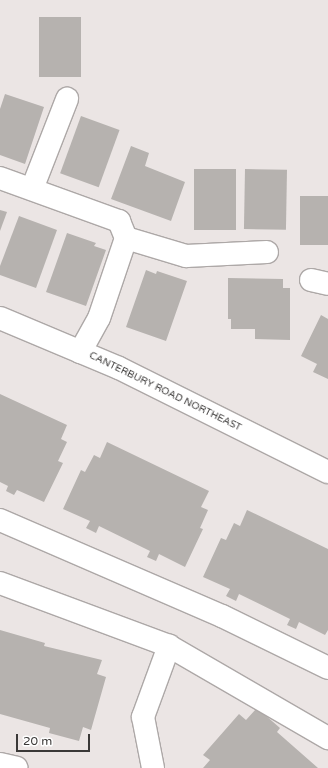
<!DOCTYPE html>
<style>
body{margin:0}
#map{position:relative;width:328px;height:768px;overflow:hidden;background:#ebe5e4;font-family:"Varela Round",sans-serif}
div>[style]{position:absolute}
[style*='--x']{left:calc(var(--x)*1px);top:calc(var(--y)*1px);width:calc(var(--w)*1px);rotate:calc(var(--a)*1deg)}
.building>*{inset:0;background:#b6b2af;transform-origin:0 0}
.roads{filter:drop-shadow(1px 0 #ada8a7) drop-shadow(-1px 0 #ada8a7) drop-shadow(0 1px #ada8a7) drop-shadow(0 -1px #ada8a7)}
.minor>*{height:22px;margin:-11px;padding:0 11px;transform-origin:11px;border-radius:11px;background:#fff}
span{translate:-50% -50%;white-space:nowrap;text-align:center;line-height:1.15;-webkit-text-stroke:3.5px #fff;paint-order:stroke}
.street-label{font-size:10px;color:#3a3837}
.scale{position:absolute;left:16px;top:734px;width:74px;height:18px;box-sizing:border-box;border:2px solid #3a3837;border-top:0;padding-left:5px;font-size:12px;line-height:14px;white-space:nowrap;color:#3a3837;-webkit-text-stroke:3px #fff;paint-order:stroke}
</style>
<div id="map">
<div class="building">
<i style="left:39px;top:17px;width:42px;height:60px"></i>
<i style="clip-path:polygon(5px 94px,44px 107px,25px 164px,0 155px,0 109px)"></i>
<i style="left:81px;top:116px;width:41px;height:61px;rotate:20deg"></i>
<i style="clip-path:polygon(131px 146px,149px 153px,145px 166px,185px 182px,171px 221px,111px 199px)"></i>
<i style="left:194px;top:169px;width:42px;height:61px"></i>
<i style="left:245px;top:169px;width:42px;height:60px;rotate:1deg"></i>
<i style="left:300px;top:196px;width:28px;height:49px"></i>
<i style="clip-path:polygon(0 210px,7px 212px,0 231px)"></i>
<i style="clip-path:polygon(19px 216px,57px 230px,36px 288px,0 275px,0 266px)"></i>
<i style="clip-path:polygon(67px 233px,96px 243px,94px 246px,106px 250px,86px 306px,46px 292px)"></i>
<i style="clip-path:polygon(146px 270px,156px 274px,157px 271px,187px 281px,166px 341px,126px 327px)"></i>
<i style="clip-path:polygon(228px 278px,283px 279px,283px 288px,290px 288px,290px 340px,255px 339px,255px 329px,231px 329px,231px 319px,228px 319px)"></i>
<i style="clip-path:polygon(321px 315px,328px 319px,328px 379px,313px 372px,317px 364px,301px 356px)"></i>
<i style="clip-path:polygon(0 394px,67px 425px,61px 439px,67px 442px,58px 461px,63px 463px,44px 502px,17px 490px,14px 495px,6px 491px,8px 486px,0 482px)"></i>
<i style="clip-path:polygon(107px 442px,209px 491px,201px 507px,208px 510px,200px 528px,203px 529px,185px 567px,159px 554px,156px 561px,147px 557px,150px 551px,99px 526px,96px 533px,86px 528px,90px 521px,63px 509px,81px 470px,85px 472px,94px 455px,100px 458px)"></i>
<i style="clip-path:polygon(247px 510px,328px 549px,328px 630px,325px 635px,299px 622px,296px 629px,287px 625px,290px 619px,239px 594px,236px 601px,226px 596px,230px 589px,203px 577px,221px 538px,226px 540px,234px 523px,240px 526px)"></i>
<i style="clip-path:polygon(0 630px,45px 643px,44px 646px,102px 660px,97px 674px,106px 677px,91px 730px,83px 727px,79px 741px,49px 733px,50px 728px,0 714px)"></i>
<i style="clip-path:polygon(257px 708px,280px 728px,277px 732px,318px 768px,203px 768px,210px 760px,203px 755px,239px 714px,246px 720px)"></i>
</div>
<div class="roads">
<div class="minor">
<i style="--x:0;--y:178;--w:127;--a:19.9"></i>
<i style="--x:119;--y:221;--w:18;--a:68"></i>
<i style="--x:126;--y:238;--w:84;--a:108.6"></i>
<i style="--x:99;--y:318;--w:39;--a:119"></i>
<i style="--x:32;--y:189;--w:97;--a:-68.7"></i>
<i style="--x:126;--y:238;--w:63;--a:16.7"></i>
<i style="--x:186;--y:256;--w:81;--a:-2.8"></i>
<i style="--x:311;--y:280;--w:17;--a:13"></i>
<i style="--x:0;--y:318;--w:129;--a:22.8"></i>
<i style="--x:119;--y:368;--w:233;--a:26.5"></i>
<i style="--x:0;--y:520;--w:242;--a:23.4"></i>
<i style="--x:222;--y:616;--w:118;--a:26.1"></i>
<i style="--x:0;--y:583;--w:180;--a:20.4"></i>
<i style="--x:169;--y:646;--w:184;--a:30.1"></i>
<i style="--x:0;--y:764;--w:17;--a:13"></i>
<i style="--x:153;--y:768;--w:52;--a:-101.1"></i>
<i style="--x:143;--y:717;--w:76;--a:-69.9"></i>
</div>
</div>
<div class="street-label">
<span style="left:165px;top:392px;rotate:26deg">CANTERBURY ROAD NORTHEAST</span>
</div>
<div class="scale">20 m</div>
</div>
